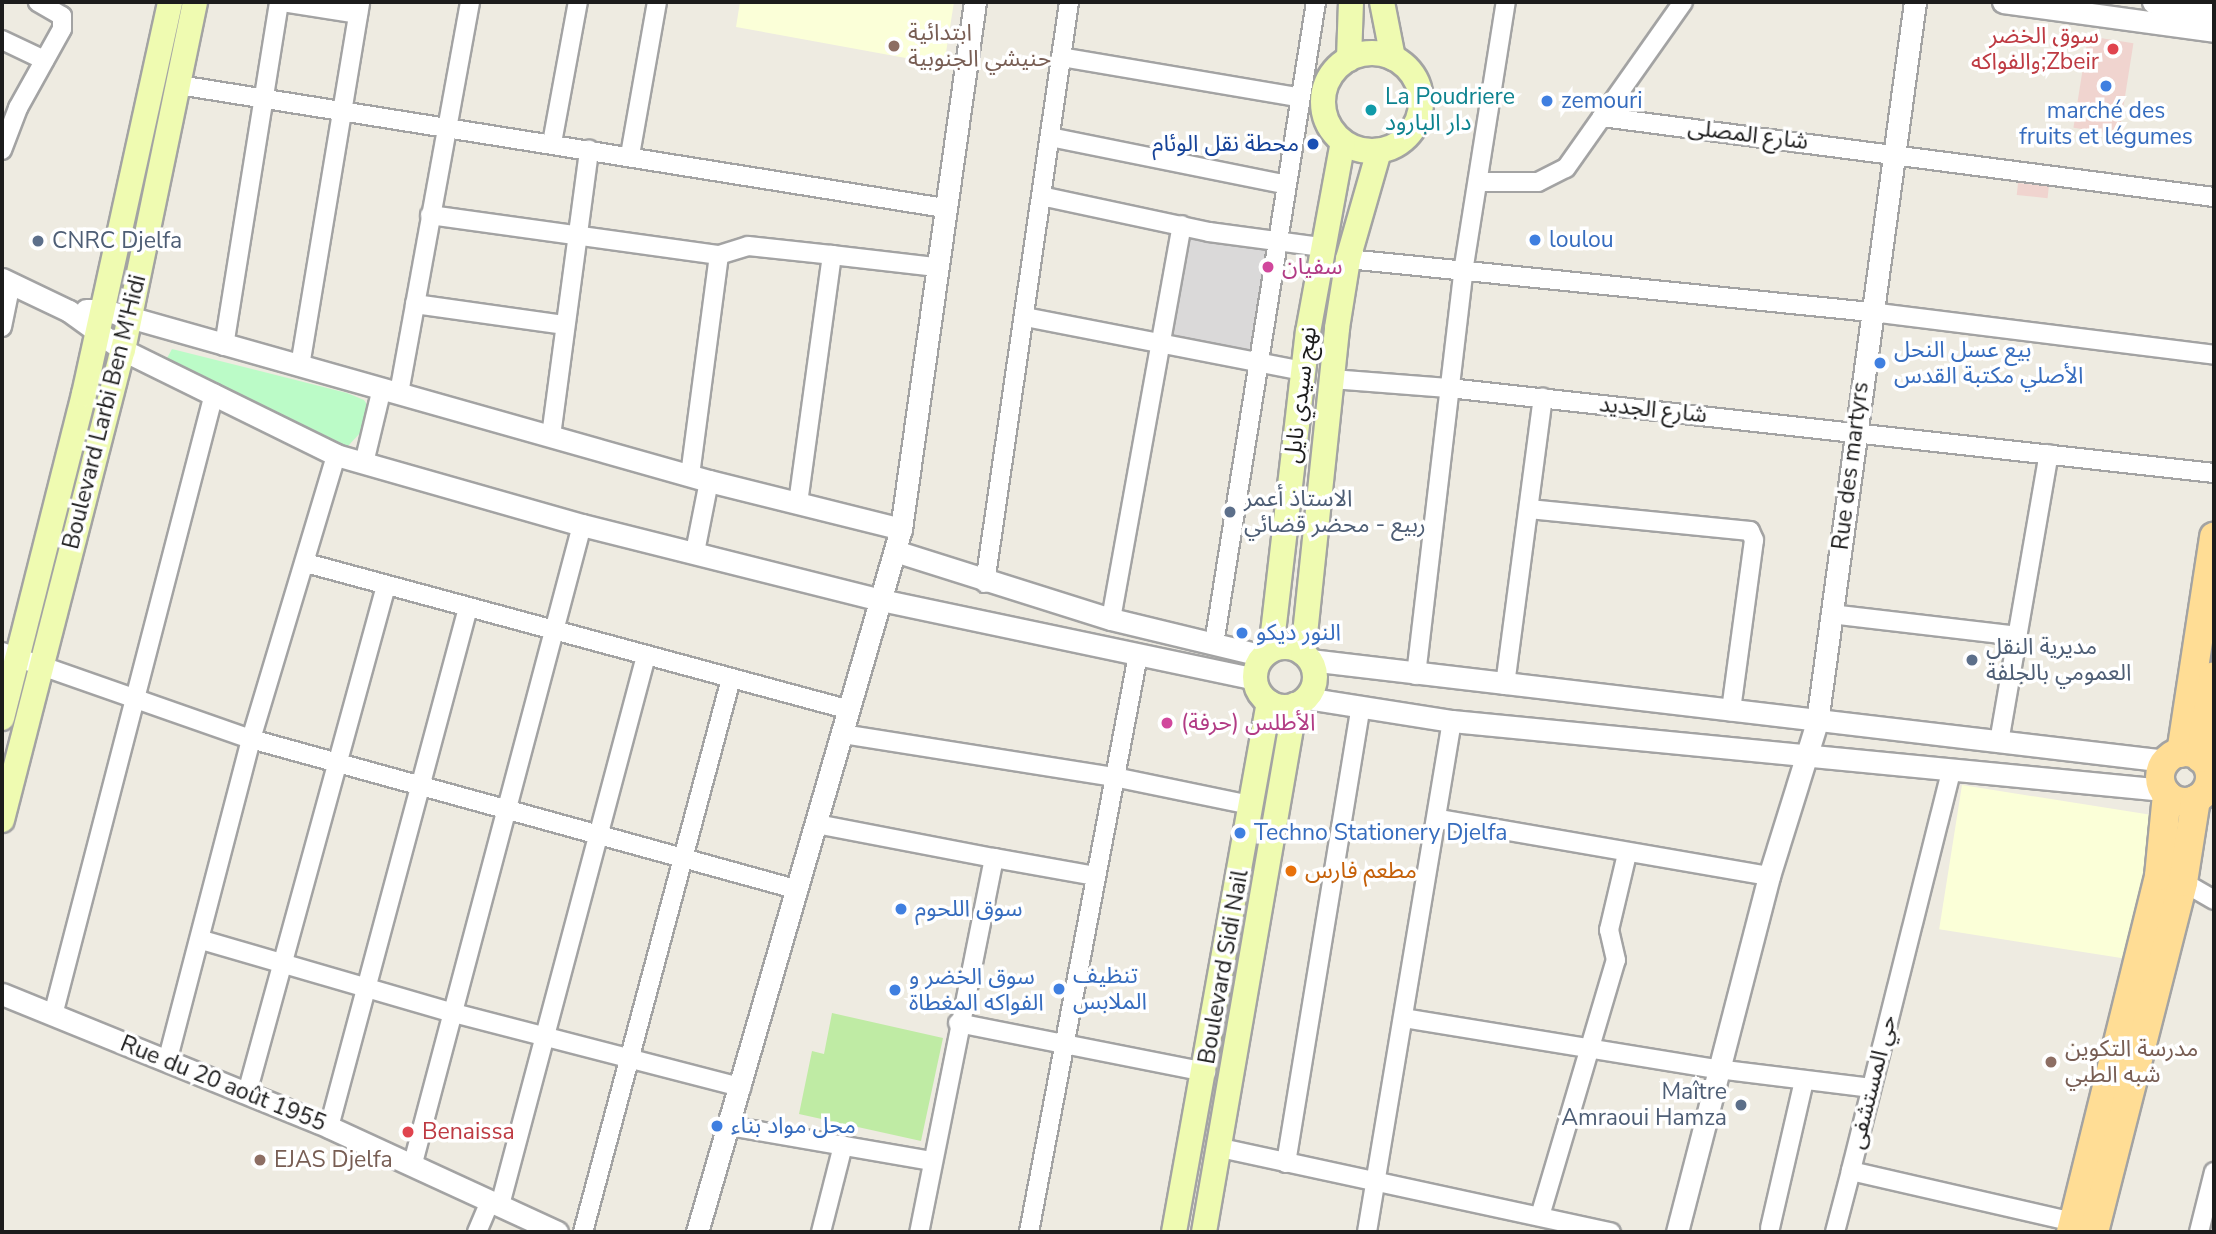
<!DOCTYPE html>
<meta charset="utf-8">
<style>
body{margin:0}
#map{position:relative;width:2216px;height:1234px;overflow:hidden;background:#eeebe1;font-family:"Nunito Sans","Noto Sans Arabic",sans-serif}
div>[style]{position:absolute}
[style*='--x']{left:calc(var(--x)*1px);top:calc(var(--y)*1px);width:calc(var(--w)*1px);rotate:calc(var(--a)*1deg)}
.residential>*{inset:0;background:#dad9d9;transform-origin:0 0}
.commercial>*{inset:0;background:#f0d4cf;transform-origin:0 0}
.education>*{inset:0;background:#fbffd8;transform-origin:0 0}
.grass>*{inset:0;background:#bfeba4}
.park>*{inset:0;background:#bbfbc7}
.roads{filter:drop-shadow(2px 0 #a3a3a3) drop-shadow(-2px 0 #a3a3a3) drop-shadow(0 2px #a3a3a3) drop-shadow(0 -2px #a3a3a3)}
.minor>*{height:18px;margin:-9px;padding:0 9px;transform-origin:9px;border-radius:9px;background:#fff}
.tertiary>*{height:21px;margin:-10.5px;padding:0 10.5px;transform-origin:10.5px;border-radius:10.5px;background:#fff}
.secondary>*{height:24px;margin:-12px;padding:0 12px;transform-origin:12px;border-radius:12px;background:#effbb1}
.secondary>.ring{margin:-12px;padding:0;box-sizing:content-box;background:none;border:24px solid #effbb1;border-radius:50%}
.primary>*{height:28px;margin:-14px;padding:0 14px;transform-origin:14px;border-radius:14px;background:#ffdd95}
.primary>.ring{margin:-14px;padding:0;box-sizing:content-box;background:none;border:28px solid #ffdd95;border-radius:50%}
.dots>*{width:19px;height:19px;translate:-50% -50%;box-sizing:border-box;border:4px solid #fff;border-radius:50%}
span{translate:-50% -50%;white-space:nowrap;text-align:center;line-height:1.15;-webkit-text-stroke:7px #fff;paint-order:stroke}
.education-label{font-size:23px;color:#785e54}
.left{translate:0 -50%;text-align:left}
.health-label{font-size:23px;color:#be3a42}
.right{translate:-100% -50%;text-align:right}
.culture-label{font-size:23px;color:#0d838f}
.shop-label{font-size:23px;color:#366cbe}
.street-label{font-size:23px;color:#1c1c1c}
.transit-label{font-size:23px;color:#164399}
.service-label{font-size:23px;color:#4e5e75}
.hotel-label{font-size:23px;color:#b23c85}
.food-label{font-size:23px;color:#c56008}
.frame{position:absolute;inset:0;border:4px solid #1c1c1c;pointer-events:none}
</style>
<div id="map">
<div class="residential">
<i style="left:1189px;top:226px;width:90px;height:113px;rotate:9deg"></i>
</div>
<div class="commercial">
<i style="left:2088px;top:36px;width:46px;height:93px;rotate:9deg"></i>
<i style="left:2018px;top:183px;width:31px;height:12px;rotate:6deg"></i>
</div>
<div class="education">
<i style="clip-path:polygon(740px 2px,954px 2px,944px 65px,736px 27px)"></i>
<i style="left:1962px;top:785px;width:202px;height:146px;rotate:9deg"></i>
</div>
<div class="grass">
<i style="clip-path:polygon(832px 1013px,943px 1038px,921px 1141px,799px 1114px,812px 1051px,824px 1054px)"></i>
</div>
<div class="park">
<i style="clip-path:polygon(172px 349px,347px 393px,364px 400px,370px 409px,361px 432px,348px 446px,337px 445px,166px 360px)"></i>
</div>
<div class="roads">
<div class="minor">
<i style="--x:282;--y:2;--w:77;--a:9"></i>
<i style="--x:2;--y:40;--w:47;--a:25.5"></i>
<i style="--x:1061;--y:57;--w:240;--a:9.6"></i>
<i style="--x:179;--y:85;--w:775;--a:9.13"></i>
<i style="--x:1602;--y:117;--w:617;--a:7.45"></i>
<i style="--x:1050;--y:137;--w:239;--a:11.4"></i>
<i style="--x:552;--y:143;--w:143;--a:-79.6"></i>
<i style="--x:2;--y:150;--w:45;--a:-69.1"></i>
<i style="--x:18;--y:108;--w:90;--a:-60.9"></i>
<i style="--x:62;--y:29;--w:13;--a:-90"></i>
<i style="--x:62;--y:16;--w:28;--a:-150"></i>
<i style="--x:630;--y:155;--w:155;--a:-80"></i>
<i style="--x:1479;--y:182;--w:59;--a:0"></i>
<i style="--x:1538;--y:182;--w:31;--a:-27"></i>
<i style="--x:1566;--y:168;--w:203;--a:-54.8"></i>
<i style="--x:1041;--y:196;--w:172;--a:12.1"></i>
<i style="--x:1209;--y:232;--w:114;--a:7.6"></i>
<i style="--x:430;--y:215;--w:292;--a:7.9"></i>
<i style="--x:719;--y:255;--w:222;--a:97.5"></i>
<i style="--x:719;--y:255;--w:30;--a:-17"></i>
<i style="--x:748;--y:246;--w:84;--a:6.1"></i>
<i style="--x:832;--y:255;--w:249;--a:97.8"></i>
<i style="--x:832;--y:255;--w:105;--a:6.6"></i>
<i style="--x:1348;--y:259;--w:526;--a:5.79"></i>
<i style="--x:1871;--y:312;--w:346;--a:7.1"></i>
<i style="--x:415;--y:304;--w:150;--a:8"></i>
<i style="--x:1025;--y:317;--w:284;--a:11"></i>
<i style="--x:2;--y:327;--w:45;--a:-78.4"></i>
<i style="--x:224;--y:346;--w:348;--a:-80.9"></i>
<i style="--x:300;--y:366;--w:369;--a:-80.6"></i>
<i style="--x:1331;--y:379;--w:118;--a:4.4"></i>
<i style="--x:1449;--y:388;--w:770;--a:6.34"></i>
<i style="--x:399;--y:393;--w:397;--a:-79.7"></i>
<i style="--x:551;--y:436;--w:289;--a:-82.4"></i>
<i style="--x:364;--y:463;--w:77;--a:-76.5"></i>
<i style="--x:1529;--y:509;--w:222;--a:5.7"></i>
<i style="--x:1750;--y:531;--w:10;--a:66"></i>
<i style="--x:1754;--y:540;--w:173;--a:97.7"></i>
<i style="--x:695;--y:552;--w:72;--a:-78.8"></i>
<i style="--x:306;--y:563;--w:564;--a:15.12"></i>
<i style="--x:985;--y:583;--w:587;--a:-81.77"></i>
<i style="--x:1831;--y:614;--w:188;--a:6.7"></i>
<i style="--x:1111;--y:619;--w:400;--a:-79.8"></i>
<i style="--x:1214;--y:644;--w:650;--a:-80.97"></i>
<i style="--x:2;--y:652;--w:264;--a:19.3"></i>
<i style="--x:251;--y:739;--w:568;--a:15.41"></i>
<i style="--x:1416;--y:675;--w:406;--a:-83.3"></i>
<i style="--x:1463;--y:272;--w:273;--a:-81"></i>
<i style="--x:1505;--y:685;--w:290;--a:-82.5"></i>
<i style="--x:843;--y:734;--w:274;--a:9"></i>
<i style="--x:1114;--y:777;--w:140;--a:11.6"></i>
<i style="--x:1999;--y:742;--w:292;--a:-80.2"></i>
<i style="--x:1951;--y:772;--w:411;--a:104.1"></i>
<i style="--x:1851;--y:1171;--w:228;--a:12.9"></i>
<i style="--x:1439;--y:819;--w:335;--a:9.8"></i>
<i style="--x:817;--y:824;--w:180;--a:10.9"></i>
<i style="--x:994;--y:858;--w:381;--a:101.3"></i>
<i style="--x:994;--y:858;--w:103;--a:10.1"></i>
<i style="--x:2183;--y:882;--w:36;--a:30"></i>
<i style="--x:202;--y:940;--w:258;--a:16.2"></i>
<i style="--x:450;--y:1012;--w:301;--a:14.5"></i>
<i style="--x:53;--y:1015;--w:642;--a:-75.47"></i>
<i style="--x:1404;--y:1018;--w:317;--a:9.3"></i>
<i style="--x:1717;--y:1069;--w:155;--a:7"></i>
<i style="--x:958;--y:1023;--w:253;--a:11.2"></i>
<i style="--x:167;--y:1062;--w:334;--a:-75.4"></i>
<i style="--x:251;--y:739;--w:296;--a:-73.3"></i>
<i style="--x:247;--y:1093;--w:526;--a:-74.67"></i>
<i style="--x:729;--y:1126;--w:206;--a:9.8"></i>
<i style="--x:329;--y:1127;--w:537;--a:-75.01"></i>
<i style="--x:1221;--y:1148;--w:399;--a:12.2"></i>
<i style="--x:413;--y:1163;--w:660;--a:-75.16"></i>
<i style="--x:1286;--y:1163;--w:459;--a:-80.7"></i>
<i style="--x:500;--y:1205;--w:568;--a:-75.11"></i>
<i style="--x:1540;--y:1216;--w:267;--a:-73.5"></i>
<i style="--x:1616;--y:960;--w:31;--a:-103"></i>
<i style="--x:1609;--y:930;--w:78;--a:-76.7"></i>
<i style="--x:1770;--y:1228;--w:151;--a:-77"></i>
<i style="--x:477;--y:1232;--w:34;--a:-67"></i>
<i style="--x:583;--y:1232;--w:572;--a:-75.02"></i>
<i style="--x:821;--y:1232;--w:89;--a:-75.7"></i>
<i style="--x:1029;--y:1232;--w:587;--a:-79.3"></i>
<i style="--x:1367;--y:1232;--w:518;--a:-80.56"></i>
<i style="--x:1835;--y:1232;--w:63;--a:-75.3"></i>
<i style="--x:2199;--y:1232;--w:62;--a:-76"></i>
</div>
<div class="tertiary">
<i style="--x:2003;--y:2;--w:213;--a:7.8"></i>
<i style="--x:2153;--y:2;--w:62;--a:8.4"></i>
<i style="--x:2;--y:279;--w:74;--a:25.5"></i>
<i style="--x:69;--y:311;--w:67;--a:35.8"></i>
<i style="--x:123;--y:350;--w:237;--a:26.2"></i>
<i style="--x:336;--y:455;--w:256;--a:15.9"></i>
<i style="--x:582;--y:525;--w:308;--a:14.1"></i>
<i style="--x:881;--y:600;--w:382;--a:11.9"></i>
<i style="--x:86;--y:310;--w:18;--a:0"></i>
<i style="--x:104;--y:310;--w:629;--a:15.78"></i>
<i style="--x:709;--y:481;--w:198;--a:14"></i>
<i style="--x:895;--y:551;--w:226;--a:17.5"></i>
<i style="--x:1111;--y:619;--w:157;--a:13.6"></i>
<i style="--x:1310;--y:660;--w:862;--a:6.73"></i>
<i style="--x:1306;--y:698;--w:148;--a:9"></i>
<i style="--x:1452;--y:721;--w:715;--a:5.54"></i>
<i style="--x:2;--y:994;--w:353;--a:22.1"></i>
<i style="--x:329;--y:1127;--w:251;--a:24.7"></i>
<i style="--x:697;--y:1232;--w:732;--a:-73.82"></i>
<i style="--x:901;--y:529;--w:532;--a:-82.01"></i>
<i style="--x:1677;--y:1232;--w:368;--a:-75.5"></i>
<i style="--x:1769;--y:876;--w:161;--a:-72.7"></i>
<i style="--x:1817;--y:722;--w:727;--a:-82.25"></i>
</div>
<div class="secondary">
<i style="--x:1382;--y:2;--w:57;--a:78.9"></i>
<i class="ring" style="left:1323px;top:53px;width:74px;height:74px"></i>
<i style="--x:1349;--y:59;--w:57;--a:-88"></i>
<i class="ring" style="left:1255px;top:647px;width:36px;height:36px"></i>
<i style="--x:1271;--y:650;--w:320;--a:-83.4"></i>
<i style="--x:1308;--y:332;--w:193;--a:-79.6"></i>
<i style="--x:1303;--y:653;--w:327;--a:-84"></i>
<i style="--x:1337;--y:328;--w:70;--a:-80.9"></i>
<i style="--x:1348;--y:259;--w:112;--a:-74"></i>
<i style="--x:2;--y:718;--w:334;--a:-75.8"></i>
<i style="--x:84;--y:394;--w:401;--a:-77.6"></i>
<i style="--x:2;--y:820;--w:485;--a:-75.6"></i>
<i style="--x:123;--y:350;--w:355;--a:-78.3"></i>
<i style="--x:1174;--y:1232;--w:538;--a:-79.84"></i>
<i style="--x:1204;--y:1232;--w:535;--a:-80.2"></i>
</div>
<div class="primary">
<i class="ring" style="left:2160px;top:752px;width:22px;height:22px"></i>
<i style="--x:2181;--y:753;--w:219;--a:-81.3"></i>
<i style="--x:2200;--y:758;--w:83;--a:-80.3"></i>
<i style="--x:2071;--y:1232;--w:367;--a:-76.1"></i>
<i style="--x:2159;--y:876;--w:82;--a:-84.4"></i>
<i style="--x:2094;--y:1232;--w:361;--a:-75.7"></i>
<i style="--x:2183;--y:882;--w:84;--a:-81.1"></i>
</div>
</div>
<div class="dots">
<i style="left:894px;top:46px;background:#8d6e63"></i>
<i style="left:2113px;top:49px;background:#e0444e"></i>
<i style="left:2106px;top:86px;background:#3f7fe0"></i>
<i style="left:1547px;top:101px;background:#3f7fe0"></i>
<i style="left:1371px;top:110px;background:#0f9aa8"></i>
<i style="left:1313px;top:144px;background:#1a4fb4"></i>
<i style="left:1535px;top:240px;background:#3f7fe0"></i>
<i style="left:38px;top:241px;background:#5c6f8a"></i>
<i style="left:1268px;top:267px;background:#d1479c"></i>
<i style="left:1880px;top:363px;background:#3f7fe0"></i>
<i style="left:1230px;top:512px;background:#5c6f8a"></i>
<i style="left:1242px;top:633px;background:#3f7fe0"></i>
<i style="left:1972px;top:660px;background:#5c6f8a"></i>
<i style="left:1167px;top:723px;background:#d1479c"></i>
<i style="left:1240px;top:833px;background:#3f7fe0"></i>
<i style="left:1291px;top:871px;background:#e8710a"></i>
<i style="left:901px;top:909px;background:#3f7fe0"></i>
<i style="left:1059px;top:989px;background:#3f7fe0"></i>
<i style="left:895px;top:990px;background:#3f7fe0"></i>
<i style="left:2051px;top:1062px;background:#8d6e63"></i>
<i style="left:1741px;top:1105px;background:#5c6f8a"></i>
<i style="left:717px;top:1126px;background:#3f7fe0"></i>
<i style="left:408px;top:1132px;background:#e0444e"></i>
<i style="left:260px;top:1160px;background:#8d6e63"></i>
</div>
<div class="education-label">
<span class="left" style="left:908px;top:46px">ابتدائية<br>حنيشي الجنوبية</span>
<span class="left" style="left:2065px;top:1062px">مدرسة التكوين<br>شبه الطبي</span>
<span class="left" style="left:274px;top:1160px">EJAS Djelfa</span>
</div>
<div class="health-label">
<span class="right" style="left:2099px;top:49px">سوق الخضر<br>والفواكه;Zbeir</span>
<span class="left" style="left:422px;top:1132px">Benaissa</span>
</div>
<div class="culture-label">
<span class="left" style="left:1385px;top:110px">La Poudriere<br>دار البارود</span>
</div>
<div class="shop-label">
<span class="left" style="left:1561px;top:101px">zemouri</span>
<span style="left:2106px;top:124px">marché des<br>fruits et légumes</span>
<span class="left" style="left:1549px;top:240px">loulou</span>
<span class="left" style="left:1894px;top:363px">بيع عسل النحل<br>الأصلي مكتبة القدس</span>
<span class="left" style="left:1256px;top:633px">النور ديكو</span>
<span class="left" style="left:1254px;top:833px">Techno Stationery Djelfa</span>
<span class="left" style="left:915px;top:909px">سوق اللحوم</span>
<span class="left" style="left:1073px;top:989px">تنظيف<br>الملابس</span>
<span class="left" style="left:909px;top:990px">سوق الخضر و<br>الفواكه المغطاة</span>
<span class="left" style="left:731px;top:1126px">محل مواد بناء</span>
</div>
<div class="street-label">
<span style="left:1748px;top:135px;rotate:7deg">شارع المصلى</span>
<span style="left:1301px;top:395px;rotate:-83deg">نهج سيدي نايل</span>
<span style="left:1653px;top:410px;rotate:6deg">شارع الجديد</span>
<span style="left:105px;top:412px;rotate:-76deg">Boulevard Larbi Ben M'Hidi</span>
<span style="left:1851px;top:466px;rotate:-83deg">Rue des martyrs</span>
<span style="left:1224px;top:967px;rotate:-80deg">Boulevard Sidi Nail</span>
<span style="left:1873px;top:1082px;rotate:-76deg">حي المستشفى</span>
<span style="left:223px;top:1084px;rotate:22deg">Rue du 20 août 1955</span>
</div>
<div class="transit-label">
<span class="right" style="left:1299px;top:144px">محطة نقل الوئام</span>
</div>
<div class="service-label">
<span class="left" style="left:52px;top:241px">CNRC Djelfa</span>
<span class="left" style="left:1244px;top:512px">الاستاذ أعمر<br>ربيع - محضر قضائي</span>
<span class="left" style="left:1986px;top:660px">مديرية النقل<br>العمومي بالجلفة</span>
<span class="right" style="left:1727px;top:1105px">Maître<br>Amraoui Hamza</span>
</div>
<div class="hotel-label">
<span class="left" style="left:1282px;top:267px">سفيان</span>
<span class="left" style="left:1181px;top:723px">الأطلس (حرفة)</span>
</div>
<div class="food-label">
<span class="left" style="left:1305px;top:871px">مطعم فارس</span>
</div>
<div class="frame"></div>
</div>
